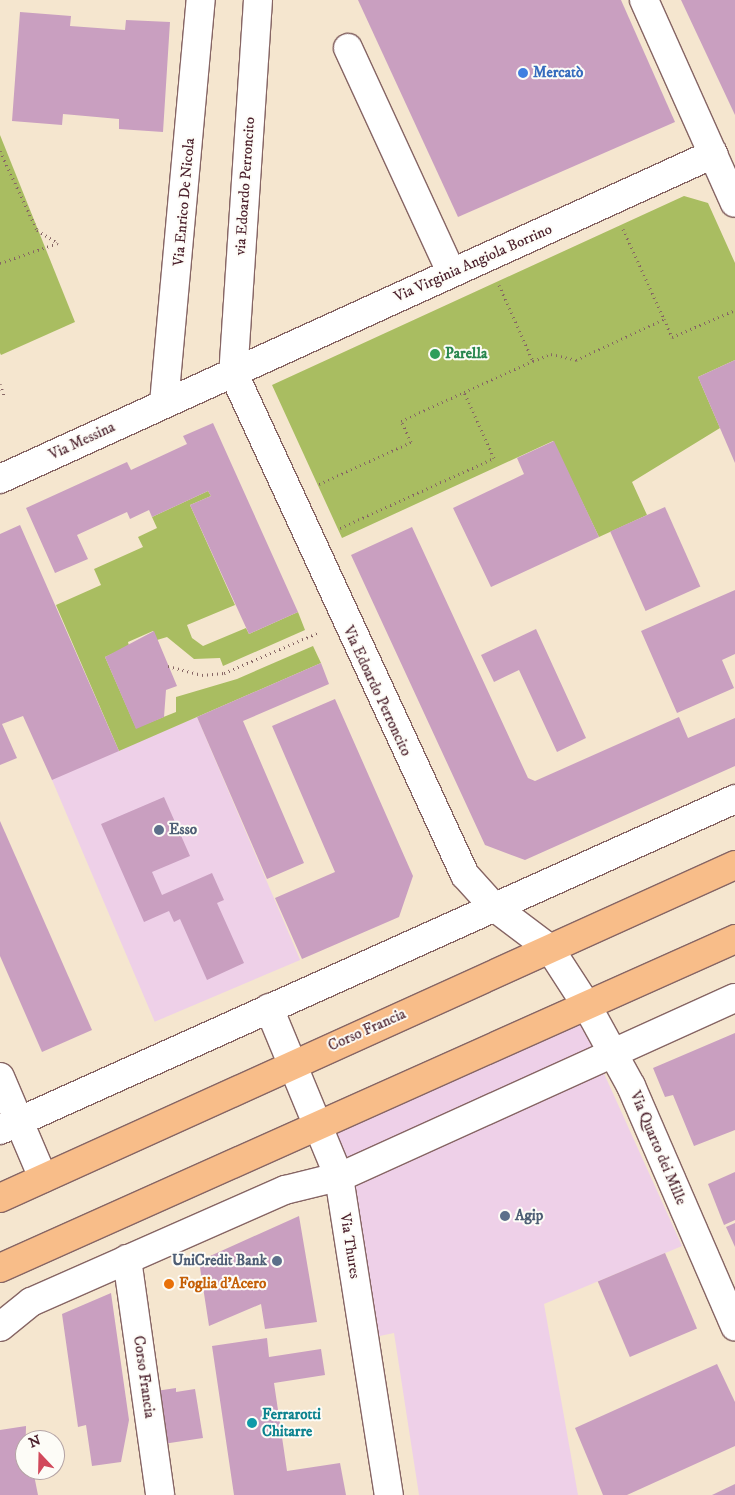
<!DOCTYPE html>
<meta charset="utf-8">
<style>
body{margin:0}
#map{position:relative;width:735px;height:1495px;overflow:hidden;background:#f5e6cf;font-family:"IM FELL DW Pica",serif}
div>[style]{position:absolute}
[style*='--x']{left:calc(var(--x)*1px);top:calc(var(--y)*1px);width:calc(var(--w)*1px);rotate:calc(var(--a)*1deg)}
.built>*{inset:0;background:#eed0e8;transform-origin:0 0}
.green>*{inset:0;background:#a9bd61}
.building>*{inset:0;background:#c99fc0;transform-origin:0 0}
.path>*{height:3px;margin-top:-1.5px;transform-origin:0;background:repeating-linear-gradient(90deg,#866564 0 1px,transparent 0 5px)}
.roads{filter:drop-shadow(1px 0 #866564) drop-shadow(-1px 0 #866564) drop-shadow(0 1px #866564) drop-shadow(0 -1px #866564)}
.minor>*{height:28px;margin:-14px;padding:0 14px;transform-origin:14px;border-radius:14px;background:#fff}
.major>*{height:28px;margin:-14px;padding:0 14px;transform-origin:14px;border-radius:14px;background:#f8bd89}
.dots>*{width:14px;height:14px;translate:-50% -50%;box-sizing:border-box;border:2px solid #fdfcf7;border-radius:50%}
span{translate:-50% -50%;white-space:nowrap;text-align:center;line-height:1.15;-webkit-text-stroke:4px #fdfcf7;paint-order:stroke}
.shop-label{font-size:15px;color:#366cbe;font-weight:700}
.left{translate:0 -50%;text-align:left}
.street-label{font-size:15px;color:#4a1f2b}
.leisure-label{font-size:15px;color:#27864d;font-weight:700}
.service-label{font-size:15px;color:#4e5e75;font-weight:700}
.right{translate:-100% -50%;text-align:right}
.food-label{font-size:15px;color:#c56008;font-weight:700}
.culture-label{font-size:15px;color:#0d838f;font-weight:700}
.north{position:absolute;left:15px;top:1430px;width:50px;height:50px;box-sizing:border-box;background:#fdfcf7;border:1px solid #b5a4a5;border-radius:50%;rotate:339deg;font-size:14px;font-weight:700;line-height:20px;text-align:center;color:#4a1f2b}
.north::after{content:'';display:block;margin:auto;width:18px;height:22px;background:#d1495b;clip-path:polygon(50% 0,100% 100%,50% 72%,0 100%)}
</style>
<div id="map">
<div class="built">
<i style="left:197px;top:717px;width:264px;height:158px;rotate:67deg"></i>
<i style="clip-path:polygon(578px 1016px,682px 1246px,544px 1304px,578px 1495px,419px 1495px,394px 1333px,370px 1338px,327px 1127px)"></i>
</div>
<div class="green">
<i style="clip-path:polygon(0 135px,75px 322px,1px 355px,0 353px)"></i>
<i style="clip-path:polygon(684px 196px,708px 203px,735px 263px,735px 360px,698px 377px,720px 428px,632px 482px,647px 515px,599px 537px,553px 441px,342px 538px,272px 385px)"></i>
<i style="clip-path:polygon(208px 491px,211px 496px,190px 505px,235px 605px,187px 625px,192px 638px,203px 646px,246px 628px,249px 634px,298px 612px,305px 630px,223px 666px,220px 658px,194px 659px,167px 637px,157px 640px,153px 631px,128px 642px,129px 646px,105px 657px,136px 728px,176px 712px,176px 697px,237px 679px,313px 646px,321px 663px,119px 751px,56px 605px,101px 585px,94px 569px,143px 547px,138px 537px,157px 528px,152px 517px)"></i>
</div>
<div class="building">
<i style="clip-path:polygon(358px 0,621px 0,675px 122px,458px 217px)"></i>
<i style="clip-path:polygon(681px 0,735px 0,735px 115px)"></i>
<i style="clip-path:polygon(20px 12px,71px 16px,70px 26px,125px 30px,126px 20px,170px 22px,163px 132px,119px 129px,119px 119px,63px 114px,62px 125px,12px 121px)"></i>
<i style="clip-path:polygon(735px 360px,735px 463px,698px 377px)"></i>
<i style="clip-path:polygon(213px 423px,298px 612px,249px 634px,190px 505px,211px 496px,208px 491px,152px 517px,149px 510px,130px 519px,127px 512px,77px 535px,88px 559px,55px 573px,26px 508px,127px 462px,131px 470px,187px 444px,183px 436px)"></i>
<i style="clip-path:polygon(554px 441px,599px 537px,491px 587px,453px 508px,524px 474px,517px 458px)"></i>
<i style="left:665px;top:507px;width:87px;height:60px;rotate:66deg"></i>
<i style="clip-path:polygon(20px 525px,119px 751px,52px 780px,23px 716px,2px 724px,17px 758px,0 765px,0 534px)"></i>
<i style="clip-path:polygon(412px 527px,528px 778px,535px 781px,679px 717px,688px 738px,735px 718px,735px 766px,525px 860px,485px 845px,351px 555px)"></i>
<i style="clip-path:polygon(735px 590px,735px 654px,722px 660px,734px 688px,677px 713px,641px 631px)"></i>
<i style="clip-path:polygon(536px 629px,586px 738px,557px 752px,519px 670px,494px 682px,481px 655px)"></i>
<i style="clip-path:polygon(154px 631px,177px 686px,166px 690px,164px 717px,136px 729px,105px 657px)"></i>
<i style="clip-path:polygon(321px 663px,329px 684px,243px 721px,304px 863px,267px 879px,197px 717px)"></i>
<i style="clip-path:polygon(335px 699px,413px 876px,399px 917px,302px 959px,275px 898px,335px 872px,272px 726px)"></i>
<i style="clip-path:polygon(164px 797px,190px 856px,152px 872px,162px 895px,212px 873px,224px 900px,217px 903px,244px 963px,207px 980px,180px 919px,174px 922px,169px 911px,144px 922px,101px 824px)"></i>
<i style="clip-path:polygon(0 821px,92px 1030px,42px 1052px,0 956px)"></i>
<i style="clip-path:polygon(735px 1033px,735px 1130px,694px 1146px,673px 1095px,665px 1097px,653px 1068px)"></i>
<i style="clip-path:polygon(735px 1172px,735px 1220px,724px 1225px,708px 1184px)"></i>
<i style="clip-path:polygon(299px 1216px,317px 1322px,265px 1329px,261px 1304px,209px 1326px,199px 1261px)"></i>
<i style="clip-path:polygon(735px 1223px,735px 1247px,726px 1227px)"></i>
<i style="left:665px;top:1253px;width:82px;height:73px;rotate:67deg"></i>
<i style="clip-path:polygon(111px 1293px,129px 1420px,121px 1462px,92px 1466px,86px 1425px,78px 1427px,62px 1314px)"></i>
<i style="clip-path:polygon(267px 1338px,269px 1357px,321px 1349px,325px 1375px,274px 1383px,287px 1471px,340px 1463px,346px 1495px,234px 1495px,212px 1346px)"></i>
<i style="clip-path:polygon(717px 1364px,735px 1402px,735px 1446px,627px 1495px,603px 1495px,575px 1428px)"></i>
<i style="clip-path:polygon(176px 1388px,176px 1392px,195px 1389px,203px 1438px,163px 1444px,156px 1391px)"></i>
<i style="clip-path:polygon(26px 1426px,25px 1470px,33px 1470px,38px 1495px,0 1495px,0 1430px)"></i>
<i style="clip-path:polygon(735px 1484px,735px 1495px,712px 1495px)"></i>
</div>
<div class="path">
<i style="--x:0;--y:151;--w:87;--a:64.9"></i>
<i style="--x:37;--y:230;--w:25;--a:32"></i>
<i style="--x:623;--y:229;--w:99;--a:65.5"></i>
<i style="--x:0;--y:263;--w:61;--a:-19"></i>
<i style="--x:499;--y:285;--w:83;--a:65.9"></i>
<i style="--x:533;--y:361;--w:19;--a:-21"></i>
<i style="--x:551;--y:354;--w:26;--a:13"></i>
<i style="--x:576;--y:360;--w:97;--a:-25"></i>
<i style="--x:664;--y:319;--w:20;--a:66"></i>
<i style="--x:672;--y:337;--w:69;--a:-23.2"></i>
<i style="--x:0;--y:384;--w:12;--a:70"></i>
<i style="--x:319;--y:484;--w:101;--a:-24.5"></i>
<i style="--x:411;--y:442;--w:23;--a:-115"></i>
<i style="--x:401;--y:421;--w:69;--a:-24.7"></i>
<i style="--x:340;--y:528;--w:169;--a:-24.4"></i>
<i style="--x:494;--y:458;--w:72;--a:-114.4"></i>
<i style="--x:464;--y:392;--w:76;--a:-24.2"></i>
<i style="--x:168;--y:666;--w:35;--a:15"></i>
<i style="--x:202;--y:675;--w:22;--a:-5"></i>
<i style="--x:224;--y:673;--w:102;--a:-23.1"></i>
</div>
<div class="roads">
<div class="minor">
<i style="--x:258;--y:0;--w:373;--a:93.8"></i>
<i style="--x:233;--y:372;--w:554;--a:65.24"></i>
<i style="--x:465;--y:875;--w:42;--a:47.9"></i>
<i style="--x:493;--y:906;--w:71;--a:37"></i>
<i style="--x:550;--y:949;--w:68;--a:57"></i>
<i style="--x:587;--y:1006;--w:91;--a:61.2"></i>
<i style="--x:631;--y:1086;--w:262;--a:66.6"></i>
<i style="--x:644;--y:0;--w:222;--a:65.9"></i>
<i style="--x:348;--y:48;--w:247;--a:65.3"></i>
<i style="--x:164;--y:403;--w:405;--a:-84.8"></i>
<i style="--x:0;--y:479;--w:784;--a:-24.5"></i>
<i style="--x:269;--y:1008;--w:183;--a:67.5"></i>
<i style="--x:339;--y:1177;--w:322;--a:81.1"></i>
<i style="--x:0;--y:1077;--w:110;--a:66.9"></i>
<i style="--x:0;--y:1130;--w:806;--a:-24.24"></i>
<i style="--x:127;--y:1259;--w:238;--a:82"></i>
<i style="--x:0;--y:1327;--w:40;--a:-39"></i>
<i style="--x:31;--y:1302;--w:278;--a:-23.8"></i>
<i style="--x:285;--y:1190;--w:59;--a:-13.8"></i>
<i style="--x:342;--y:1176;--w:431;--a:-24.4"></i>
</div>
<div class="major">
<i style="--x:0;--y:1198;--w:807;--a:-24.37"></i>
<i style="--x:0;--y:1268;--w:805;--a:-24.11"></i>
</div>
</div>
<div class="dots">
<i style="left:523px;top:73px;background:#3f7fe0"></i>
<i style="left:435px;top:354px;background:#2e9e5b"></i>
<i style="left:159px;top:830px;background:#5c6f8a"></i>
<i style="left:505px;top:1216px;background:#5c6f8a"></i>
<i style="left:277px;top:1261px;background:#5c6f8a"></i>
<i style="left:169px;top:1284px;background:#e8710a"></i>
<i style="left:252px;top:1423px;background:#0f9aa8"></i>
</div>
<div class="shop-label">
<span class="left" style="left:533px;top:73px">Mercatò</span>
</div>
<div class="street-label">
<span style="left:245px;top:186px;rotate:-86deg">via Edoardo Perroncito</span>
<span style="left:184px;top:202px;rotate:-85deg">Via Enrico De Nicola</span>
<span style="left:473px;top:263px;rotate:-24deg">Via Virginia Angiola Borrino</span>
<span style="left:82px;top:441px;rotate:-25deg">Via Messina</span>
<span style="left:377px;top:691px;rotate:65deg">Via Edoardo Perroncito</span>
<span style="left:367px;top:1030px;rotate:-24deg">Corso Francia</span>
<span style="left:658px;top:1148px;rotate:67deg">Via Quarto dei Mille</span>
<span style="left:350px;top:1246px;rotate:81deg">Via Thures</span>
<span style="left:144px;top:1377px;rotate:82deg">Corso Francia</span>
</div>
<div class="leisure-label">
<span class="left" style="left:445px;top:354px">Parella</span>
</div>
<div class="service-label">
<span class="left" style="left:169px;top:830px">Esso</span>
<span class="left" style="left:515px;top:1216px">Agip</span>
<span class="right" style="left:267px;top:1261px">UniCredit Bank</span>
</div>
<div class="food-label">
<span class="left" style="left:179px;top:1284px">Foglia d'Acero</span>
</div>
<div class="culture-label">
<span class="left" style="left:262px;top:1423px">Ferrarotti<br>Chitarre</span>
</div>
<div class="north">N</div>
</div>
